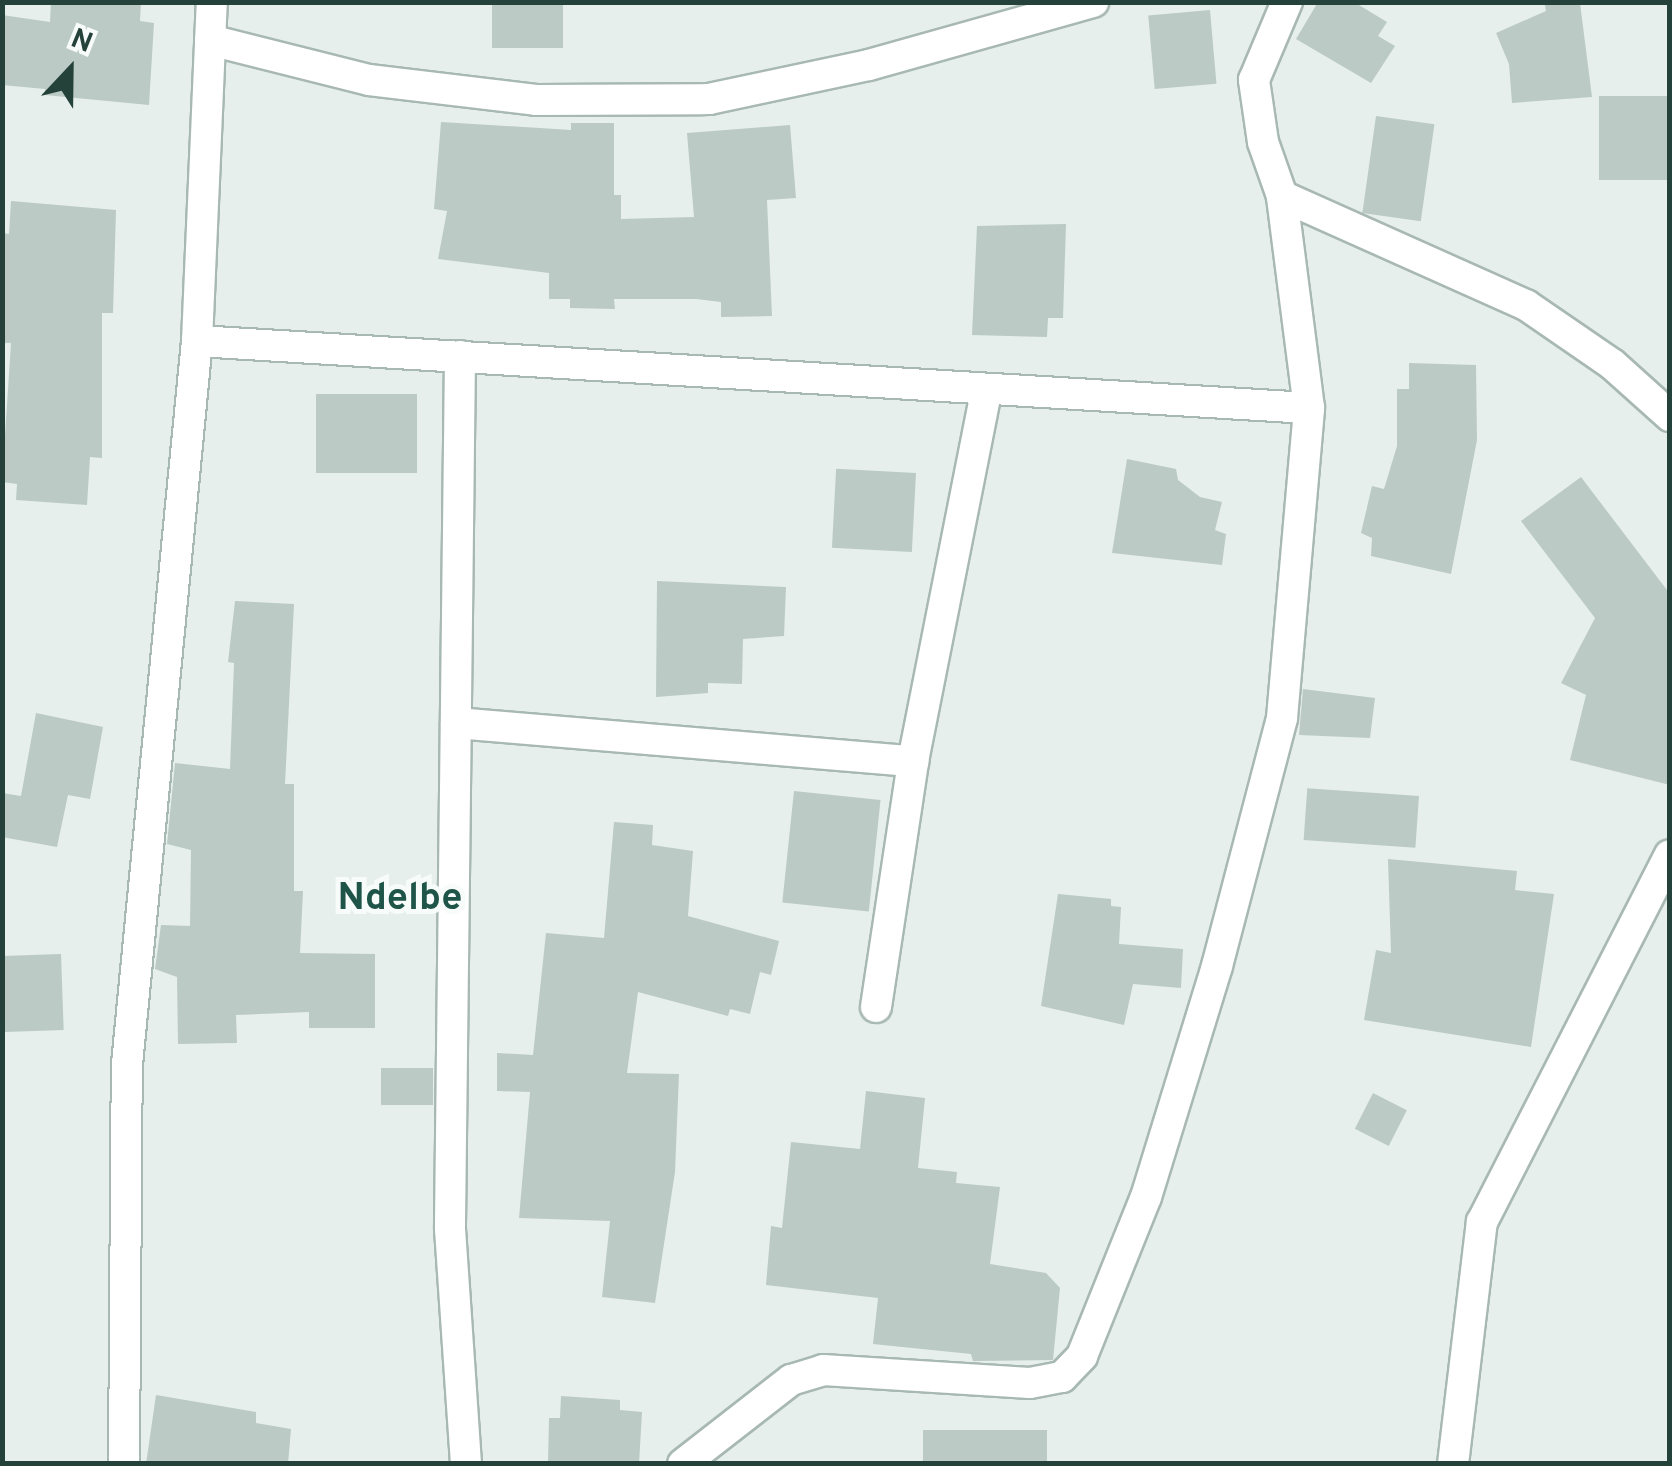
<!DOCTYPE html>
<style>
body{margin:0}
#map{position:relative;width:1672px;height:1466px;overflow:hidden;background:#e6efeb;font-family:Overpass,sans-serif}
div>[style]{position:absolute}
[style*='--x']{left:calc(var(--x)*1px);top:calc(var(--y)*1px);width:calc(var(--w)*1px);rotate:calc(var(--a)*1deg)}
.building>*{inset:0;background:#bbcac4;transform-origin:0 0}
.roads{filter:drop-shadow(2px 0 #a8b8b2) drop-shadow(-2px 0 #a8b8b2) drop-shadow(0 2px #a8b8b2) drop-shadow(0 -2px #a8b8b2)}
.minor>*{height:30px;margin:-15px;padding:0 15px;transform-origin:15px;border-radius:15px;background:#fff}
span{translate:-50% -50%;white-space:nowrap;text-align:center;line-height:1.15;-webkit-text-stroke:10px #f7fbf9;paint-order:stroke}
.quarter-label{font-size:38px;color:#1f5548;font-weight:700}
.frame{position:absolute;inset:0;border:5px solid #24423a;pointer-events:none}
.north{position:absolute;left:20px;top:20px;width:100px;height:100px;-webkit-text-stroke:8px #f7fbf9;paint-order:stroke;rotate:22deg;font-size:28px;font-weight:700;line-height:40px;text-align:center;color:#24423a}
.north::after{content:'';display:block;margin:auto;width:35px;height:45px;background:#24423a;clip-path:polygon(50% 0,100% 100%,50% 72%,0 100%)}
</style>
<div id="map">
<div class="building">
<i style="clip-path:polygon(51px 2px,141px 2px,140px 21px,154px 23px,149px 105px,45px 95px,45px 89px,2px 85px,2px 15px,50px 22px)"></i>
<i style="left:492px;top:2px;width:71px;height:46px"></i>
<i style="clip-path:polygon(1318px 2px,1354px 2px,1387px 22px,1378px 36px,1395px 46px,1371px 83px,1296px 39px)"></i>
<i style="clip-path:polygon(1580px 3px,1592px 97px,1512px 103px,1509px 64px,1496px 33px,1546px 11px,1545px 5px)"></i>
<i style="left:1210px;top:10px;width:74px;height:62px;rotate:85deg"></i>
<i style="left:1670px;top:96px;width:84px;height:71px;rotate:90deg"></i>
<i style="left:1376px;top:116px;width:59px;height:98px;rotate:8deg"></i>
<i style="clip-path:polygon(441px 122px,571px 130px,571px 123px,614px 123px,614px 195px,621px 195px,621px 219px,694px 217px,687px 133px,790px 125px,796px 198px,767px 200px,772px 316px,721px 317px,721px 302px,696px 299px,614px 299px,615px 309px,570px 308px,570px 299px,549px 299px,549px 273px,438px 259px,447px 211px,434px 209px)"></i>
<i style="clip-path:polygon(11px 201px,116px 210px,113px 313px,102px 313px,102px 458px,90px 457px,87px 505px,16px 500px,17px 484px,2px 482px,11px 343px,2px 343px,2px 233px,9px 234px)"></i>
<i style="clip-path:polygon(1066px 224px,1063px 318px,1048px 318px,1047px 337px,972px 335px,977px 226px)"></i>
<i style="clip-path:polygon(1409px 363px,1476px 365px,1477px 440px,1451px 574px,1371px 556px,1372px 538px,1361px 533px,1372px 486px,1384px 489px,1397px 446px,1397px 389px,1409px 389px)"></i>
<i style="left:417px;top:394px;width:79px;height:101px;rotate:90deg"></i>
<i style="clip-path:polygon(1127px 459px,1176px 469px,1178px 480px,1200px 497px,1222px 502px,1215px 530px,1226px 534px,1222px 565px,1112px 553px)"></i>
<i style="left:916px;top:473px;width:79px;height:80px;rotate:93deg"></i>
<i style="clip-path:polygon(1581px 477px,1670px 594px,1670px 785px,1570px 760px,1586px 695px,1561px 683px,1595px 618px,1521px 521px)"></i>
<i style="clip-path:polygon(657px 581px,786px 587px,784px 636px,743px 639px,742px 684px,708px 683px,708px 693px,656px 697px)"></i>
<i style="clip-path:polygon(235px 601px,294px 604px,285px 784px,294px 784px,294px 891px,303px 891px,300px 953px,375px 954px,375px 1028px,309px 1028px,309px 1012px,236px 1015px,237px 1043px,178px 1044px,177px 977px,155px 969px,161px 925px,190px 926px,191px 850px,167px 844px,175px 763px,230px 769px,234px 663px,228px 662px)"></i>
<i style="clip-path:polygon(1303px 689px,1375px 698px,1370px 738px,1299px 735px)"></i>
<i style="clip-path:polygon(36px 713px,103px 727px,90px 799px,68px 795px,57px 847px,2px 837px,2px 793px,21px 796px)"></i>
<i style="left:794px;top:791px;width:87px;height:112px;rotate:6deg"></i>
<i style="left:1419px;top:796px;width:52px;height:112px;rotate:94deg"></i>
<i style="clip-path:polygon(614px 822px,653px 825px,652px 845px,693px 851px,688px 916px,779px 941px,771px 975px,760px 972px,750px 1014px,730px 1009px,728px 1016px,638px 992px,627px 1073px,679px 1074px,675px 1172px,655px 1303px,602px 1297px,610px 1221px,519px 1218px,530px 1092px,497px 1091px,497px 1053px,533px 1055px,546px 933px,604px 938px)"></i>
<i style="clip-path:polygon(1388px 859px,1517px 871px,1515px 890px,1554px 894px,1531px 1047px,1364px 1020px,1376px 950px,1391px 953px)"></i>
<i style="clip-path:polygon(1058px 894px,1111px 899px,1111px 906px,1121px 907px,1119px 944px,1183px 949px,1181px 988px,1133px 984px,1124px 1025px,1041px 1006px)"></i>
<i style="left:61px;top:954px;width:76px;height:59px;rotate:88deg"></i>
<i style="left:433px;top:1068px;width:37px;height:52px;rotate:90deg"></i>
<i style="clip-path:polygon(866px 1091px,925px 1098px,918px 1168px,957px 1172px,956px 1183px,1000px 1187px,990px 1264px,1046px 1273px,1060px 1288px,1053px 1360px,973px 1361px,971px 1354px,873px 1344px,878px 1298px,766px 1285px,771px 1226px,782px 1228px,791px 1142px,860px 1149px)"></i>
<i style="left:1373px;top:1093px;width:38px;height:40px;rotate:27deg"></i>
<i style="clip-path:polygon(156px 1395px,256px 1412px,256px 1423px,291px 1429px,288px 1464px,146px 1464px)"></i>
<i style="clip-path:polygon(561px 1396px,620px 1400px,620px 1410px,642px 1412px,639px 1464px,548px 1464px,549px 1418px,560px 1418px)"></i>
<i style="left:923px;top:1430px;width:124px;height:34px"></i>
</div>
<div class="roads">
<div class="minor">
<i style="--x:210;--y:40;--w:164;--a:14.1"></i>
<i style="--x:369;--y:80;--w:168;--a:6.8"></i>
<i style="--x:536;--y:100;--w:173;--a:-0.3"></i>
<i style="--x:709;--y:99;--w:164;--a:-12"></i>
<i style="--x:869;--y:65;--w:233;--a:-15.7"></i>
<i style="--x:1282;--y:196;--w:267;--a:24.1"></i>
<i style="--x:1526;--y:305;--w:104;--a:34.5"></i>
<i style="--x:1612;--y:364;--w:78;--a:41.9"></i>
<i style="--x:197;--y:341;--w:1114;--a:3.45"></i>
<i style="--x:1309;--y:408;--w:214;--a:-97.3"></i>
<i style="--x:1282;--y:196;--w:57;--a:-109.4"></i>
<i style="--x:1263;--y:142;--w:63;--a:-98.3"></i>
<i style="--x:1254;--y:80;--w:85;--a:-67.1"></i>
<i style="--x:460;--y:356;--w:873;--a:90.66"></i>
<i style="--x:450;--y:1229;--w:236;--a:86.1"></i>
<i style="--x:456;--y:723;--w:459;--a:4.8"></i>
<i style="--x:876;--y:1007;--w:249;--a:-81.4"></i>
<i style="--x:913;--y:761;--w:377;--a:-78.8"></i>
<i style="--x:124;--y:1464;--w:400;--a:-89.6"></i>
<i style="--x:127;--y:1064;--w:726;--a:-84.47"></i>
<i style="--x:197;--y:341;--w:339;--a:-87.5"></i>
<i style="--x:683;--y:1464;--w:137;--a:-37.9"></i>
<i style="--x:791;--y:1380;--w:34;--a:-17"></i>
<i style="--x:823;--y:1370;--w:207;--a:3.6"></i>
<i style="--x:1030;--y:1383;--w:33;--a:-11"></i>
<i style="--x:1062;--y:1377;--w:29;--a:-46"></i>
<i style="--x:1082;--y:1356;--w:171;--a:-68.1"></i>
<i style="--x:1146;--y:1197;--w:242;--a:-72.9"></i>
<i style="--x:1217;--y:966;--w:256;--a:-75.3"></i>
<i style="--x:1282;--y:718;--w:311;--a:-85"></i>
<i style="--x:1453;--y:1464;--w:244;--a:-83.2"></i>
<i style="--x:1482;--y:1222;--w:412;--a:-62.9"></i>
</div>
</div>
<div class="quarter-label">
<span style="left:400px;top:900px">Ndelbe</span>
</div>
<div class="frame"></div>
<div class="north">N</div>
</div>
